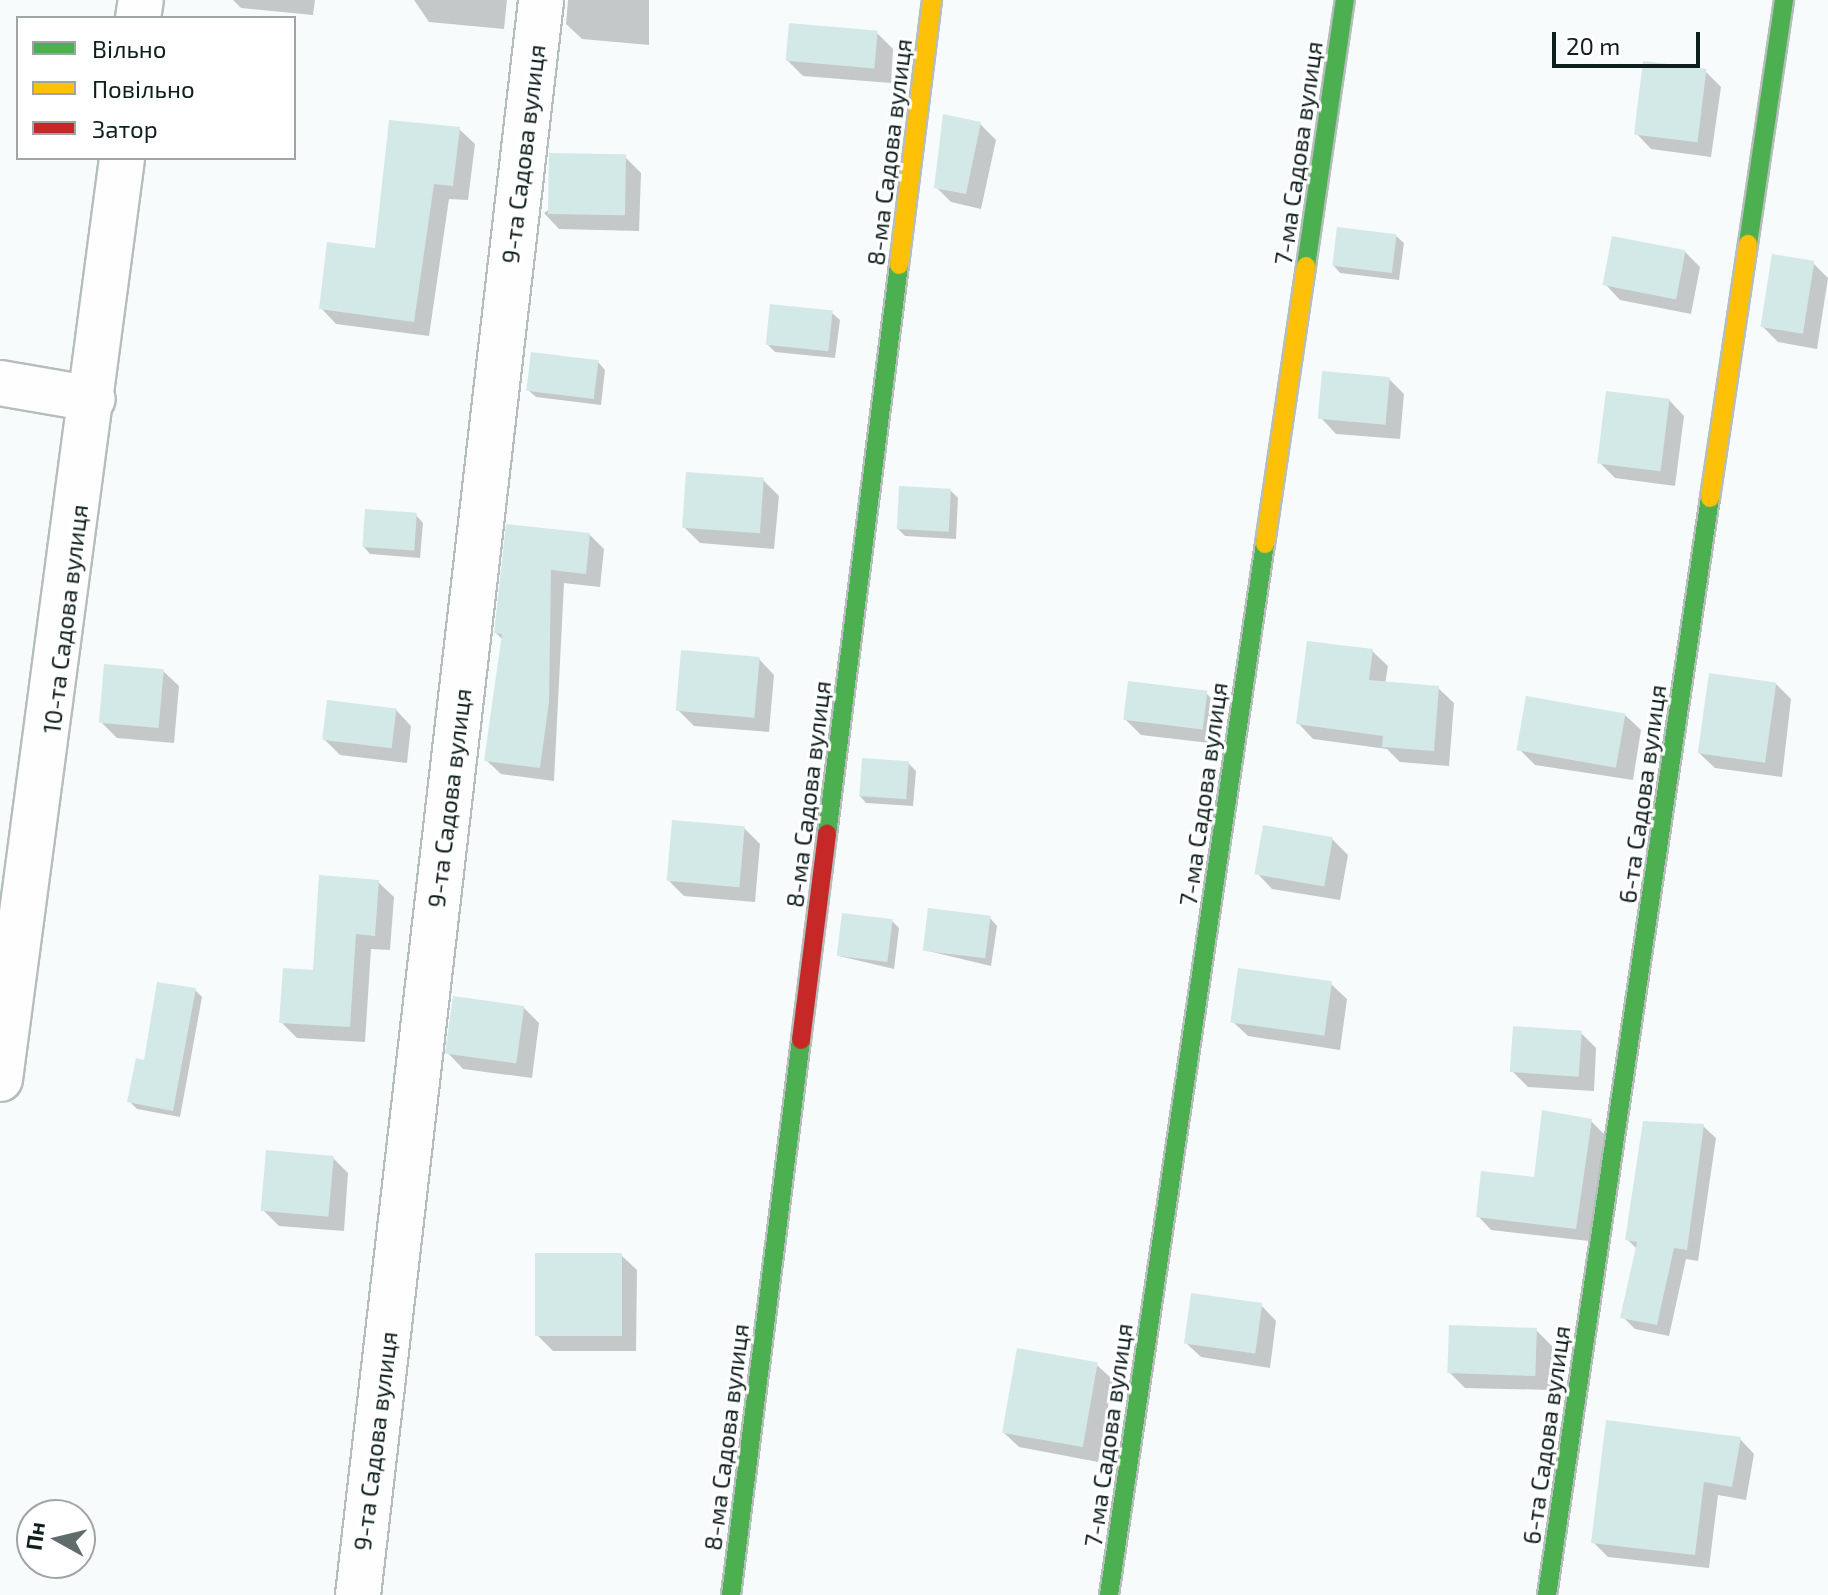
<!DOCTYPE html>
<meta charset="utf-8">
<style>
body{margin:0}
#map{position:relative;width:1828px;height:1595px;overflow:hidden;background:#f7fbfb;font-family:"Exo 2",sans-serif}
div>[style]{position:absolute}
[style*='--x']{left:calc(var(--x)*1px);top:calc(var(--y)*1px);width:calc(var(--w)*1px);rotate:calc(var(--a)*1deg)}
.shadow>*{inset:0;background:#0003}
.building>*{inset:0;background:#d3e9e7;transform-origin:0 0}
.roads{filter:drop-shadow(2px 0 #b5bebd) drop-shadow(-2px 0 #b5bebd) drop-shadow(0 2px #b5bebd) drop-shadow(0 -2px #b5bebd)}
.street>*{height:44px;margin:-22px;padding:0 22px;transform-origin:22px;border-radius:22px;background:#fefefe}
.fast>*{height:18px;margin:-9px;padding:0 9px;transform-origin:9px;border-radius:9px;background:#4caf50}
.slow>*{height:18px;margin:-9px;padding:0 9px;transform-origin:9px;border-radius:9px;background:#ffc107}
.jam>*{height:18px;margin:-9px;padding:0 9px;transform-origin:9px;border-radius:9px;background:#c62828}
span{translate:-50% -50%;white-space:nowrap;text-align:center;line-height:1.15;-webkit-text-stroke:6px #fff;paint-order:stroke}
.street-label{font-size:24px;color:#0e1f1d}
.legend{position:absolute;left:16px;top:16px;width:280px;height:144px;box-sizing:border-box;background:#fff;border:2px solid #9fa5a5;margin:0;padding:10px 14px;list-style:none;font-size:24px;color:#0e1f1d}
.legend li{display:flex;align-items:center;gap:16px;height:40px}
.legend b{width:40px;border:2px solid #9fa5a5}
.north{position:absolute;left:16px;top:1499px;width:80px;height:80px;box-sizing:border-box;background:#fff;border:2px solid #9fa5a5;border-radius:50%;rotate:278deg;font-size:22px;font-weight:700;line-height:32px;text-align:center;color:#0e1f1d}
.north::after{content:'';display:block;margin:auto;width:28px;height:36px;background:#606c6b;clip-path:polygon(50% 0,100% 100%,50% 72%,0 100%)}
.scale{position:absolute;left:1552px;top:32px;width:148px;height:36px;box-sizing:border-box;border:4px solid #0e1f1d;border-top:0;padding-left:10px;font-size:24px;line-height:28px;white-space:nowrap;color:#0e1f1d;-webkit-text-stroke:6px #fff;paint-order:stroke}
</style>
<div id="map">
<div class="shadow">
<i style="clip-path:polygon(233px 0,315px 0,313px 15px,241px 8px)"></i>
<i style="clip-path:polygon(414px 0,507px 0,504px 29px,429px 22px)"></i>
<i style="clip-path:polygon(568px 0,649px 0,649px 45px,582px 39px,566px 24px)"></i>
<i style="clip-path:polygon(877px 33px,893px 49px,891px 83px,803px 76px,787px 60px)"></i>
<i style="clip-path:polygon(1705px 71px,1721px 87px,1711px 157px,1651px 149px,1636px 133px)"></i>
<i style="clip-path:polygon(980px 124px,996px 140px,981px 209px,951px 202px,936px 187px)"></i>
<i style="clip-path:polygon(459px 129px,475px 144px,468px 200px,449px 199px,429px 336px,336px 324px,321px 308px,377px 251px)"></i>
<i style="clip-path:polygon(625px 157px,641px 173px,639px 231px,559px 229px,544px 213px)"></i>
<i style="clip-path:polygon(1396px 236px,1404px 243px,1399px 280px,1340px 273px,1333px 265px)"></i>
<i style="clip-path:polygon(1685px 252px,1700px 267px,1691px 314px,1620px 300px,1605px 284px)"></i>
<i style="clip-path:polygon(1813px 263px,1828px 278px,1817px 349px,1778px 342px,1763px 327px)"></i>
<i style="clip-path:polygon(832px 313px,840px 320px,835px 358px,775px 352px,768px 345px)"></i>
<i style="clip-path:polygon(598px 362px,605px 370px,601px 405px,536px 397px,528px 390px)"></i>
<i style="clip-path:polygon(1389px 379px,1404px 394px,1400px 439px,1336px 434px,1321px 418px)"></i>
<i style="clip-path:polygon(1669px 400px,1684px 416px,1675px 486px,1615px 478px,1599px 462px)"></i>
<i style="clip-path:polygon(763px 480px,779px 496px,774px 549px,700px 543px,684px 527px)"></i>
<i style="clip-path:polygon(951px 491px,958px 498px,956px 539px,905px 536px,898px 529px)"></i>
<i style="clip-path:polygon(416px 515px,423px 523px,420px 558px,370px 554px,363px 546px)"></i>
<i style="clip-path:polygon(508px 526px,590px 535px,604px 549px,600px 587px,564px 583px,554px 781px,501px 774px,486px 760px,503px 640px,496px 633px)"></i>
<i style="clip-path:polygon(1372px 651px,1388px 666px,1385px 684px,1438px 688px,1454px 703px,1449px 766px,1400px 762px,1387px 749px,1313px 739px,1298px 723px)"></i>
<i style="clip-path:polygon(759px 659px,774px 675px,769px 732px,694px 726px,678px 710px)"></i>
<i style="clip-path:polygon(163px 671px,179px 686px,174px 743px,117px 738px,102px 723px)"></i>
<i style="clip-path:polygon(1776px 684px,1791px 699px,1782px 777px,1715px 768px,1699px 753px)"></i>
<i style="clip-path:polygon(1206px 693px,1222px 709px,1218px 744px,1141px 735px,1125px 719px)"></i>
<i style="clip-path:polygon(396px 710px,411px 726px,407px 763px,340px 755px,324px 739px)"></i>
<i style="clip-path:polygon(1625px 715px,1641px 730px,1633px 780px,1535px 765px,1519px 749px)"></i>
<i style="clip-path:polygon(908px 763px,916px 771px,913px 806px,866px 803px,859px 795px)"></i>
<i style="clip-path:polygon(744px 828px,760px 844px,755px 902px,684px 896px,668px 880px)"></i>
<i style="clip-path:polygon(1332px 839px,1348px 855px,1340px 900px,1272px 889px,1257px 873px)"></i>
<i style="clip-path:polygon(378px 882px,394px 897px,390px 950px,371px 949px,365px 1042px,297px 1038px,281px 1022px)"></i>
<i style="clip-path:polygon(990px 918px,997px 926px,991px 966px,924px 950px)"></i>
<i style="clip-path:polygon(892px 921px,899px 928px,894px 969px,839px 956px)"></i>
<i style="clip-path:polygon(1331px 984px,1347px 999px,1340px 1050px,1248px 1036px,1232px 1021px)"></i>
<i style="clip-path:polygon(195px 990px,202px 997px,180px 1117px,137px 1109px,129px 1101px,146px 1062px)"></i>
<i style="clip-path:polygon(523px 1007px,539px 1023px,532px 1078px,463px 1069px,448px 1053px)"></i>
<i style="clip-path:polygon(1581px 1033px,1596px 1048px,1594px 1091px,1528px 1087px,1512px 1071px)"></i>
<i style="clip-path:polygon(1591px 1121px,1605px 1135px,1589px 1241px,1491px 1230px,1478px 1216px,1536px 1180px)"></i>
<i style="clip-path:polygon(1703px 1126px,1716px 1138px,1698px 1261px,1686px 1259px,1669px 1336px,1635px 1329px,1623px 1317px,1637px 1249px,1627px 1239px)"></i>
<i style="clip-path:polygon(333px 1158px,348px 1173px,344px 1231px,279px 1226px,263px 1210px)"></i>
<i style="clip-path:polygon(621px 1255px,637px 1270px,636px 1351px,553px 1351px,537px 1335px)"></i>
<i style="clip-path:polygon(1261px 1305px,1276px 1321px,1270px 1368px,1201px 1357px,1185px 1342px)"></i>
<i style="clip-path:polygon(1536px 1330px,1552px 1346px,1551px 1390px,1465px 1388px,1449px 1372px)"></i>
<i style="clip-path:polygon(1097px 1365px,1113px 1380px,1098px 1462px,1019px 1447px,1003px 1432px)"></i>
<i style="clip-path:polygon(1740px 1439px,1754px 1454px,1746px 1500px,1718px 1495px,1709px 1568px,1608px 1557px,1593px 1542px)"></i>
</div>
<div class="building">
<i style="left:789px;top:23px;width:89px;height:38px;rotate:5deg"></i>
<i style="left:1643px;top:61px;width:64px;height:74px;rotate:7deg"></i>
<i style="clip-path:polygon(943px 114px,981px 122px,966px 194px,934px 188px)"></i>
<i style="clip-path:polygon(389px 120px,460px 127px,453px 186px,434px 184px,414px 322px,319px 309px,327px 242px,375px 248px)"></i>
<i style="left:549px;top:153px;width:77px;height:61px;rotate:1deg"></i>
<i style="left:1337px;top:227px;width:60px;height:39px;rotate:7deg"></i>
<i style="left:1612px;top:236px;width:75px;height:50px;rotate:11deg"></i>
<i style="left:1772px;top:254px;width:43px;height:74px;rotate:9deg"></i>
<i style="left:770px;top:304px;width:63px;height:41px;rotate:6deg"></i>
<i style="left:531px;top:352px;width:68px;height:39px;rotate:7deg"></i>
<i style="left:1322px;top:371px;width:68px;height:48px;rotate:5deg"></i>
<i style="left:1606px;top:391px;width:64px;height:73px;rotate:7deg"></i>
<i style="left:686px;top:472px;width:78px;height:56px;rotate:4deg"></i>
<i style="left:899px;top:486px;width:52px;height:43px;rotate:3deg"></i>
<i style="left:365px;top:509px;width:52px;height:38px;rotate:4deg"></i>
<i style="clip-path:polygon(506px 524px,590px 533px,586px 574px,551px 570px,549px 702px,540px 768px,484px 761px,502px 634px,494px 633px)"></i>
<i style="clip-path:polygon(1307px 641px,1373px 649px,1369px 680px,1439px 686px,1434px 751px,1382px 747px,1383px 736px,1296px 724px)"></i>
<i style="left:681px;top:650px;width:79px;height:61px;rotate:5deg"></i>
<i style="left:104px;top:664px;width:60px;height:59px;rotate:5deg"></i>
<i style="left:1709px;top:673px;width:68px;height:81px;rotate:8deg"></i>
<i style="left:1128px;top:681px;width:80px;height:39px;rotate:7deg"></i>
<i style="left:1526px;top:696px;width:101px;height:55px;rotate:10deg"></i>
<i style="left:327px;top:700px;width:70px;height:40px;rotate:7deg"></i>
<i style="left:862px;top:758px;width:47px;height:38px;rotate:4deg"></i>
<i style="left:672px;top:820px;width:73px;height:61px;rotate:5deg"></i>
<i style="left:1263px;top:825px;width:71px;height:50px;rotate:10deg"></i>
<i style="clip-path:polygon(319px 875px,379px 880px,375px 936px,356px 934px,350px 1027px,279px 1023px,283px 968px,313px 970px)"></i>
<i style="left:928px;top:908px;width:63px;height:43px;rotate:7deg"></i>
<i style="left:842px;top:913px;width:51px;height:43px;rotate:7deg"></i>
<i style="left:1238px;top:968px;width:95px;height:55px;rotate:8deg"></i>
<i style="clip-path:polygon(157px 982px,196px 988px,173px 1111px,127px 1102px,136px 1058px,144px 1060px)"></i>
<i style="left:453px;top:996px;width:72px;height:58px;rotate:8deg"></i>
<i style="left:1513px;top:1026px;width:69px;height:46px;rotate:4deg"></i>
<i style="clip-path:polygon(1542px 1110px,1592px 1119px,1576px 1229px,1476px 1217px,1481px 1171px,1534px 1177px)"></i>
<i style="clip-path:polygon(1643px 1121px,1704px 1124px,1687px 1250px,1674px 1248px,1657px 1325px,1620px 1318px,1637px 1242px,1625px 1240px)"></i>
<i style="left:266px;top:1150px;width:68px;height:61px;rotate:5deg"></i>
<i style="left:535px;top:1253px;width:87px;height:83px"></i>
<i style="left:1191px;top:1293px;width:72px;height:51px;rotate:8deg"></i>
<i style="left:1449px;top:1325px;width:88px;height:48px;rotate:2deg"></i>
<i style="left:1017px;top:1348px;width:82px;height:86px;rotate:10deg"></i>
<i style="clip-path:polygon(1606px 1420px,1741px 1437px,1732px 1487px,1704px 1482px,1695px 1555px,1591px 1543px)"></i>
</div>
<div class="roads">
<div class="street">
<i style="--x:138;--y:18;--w:18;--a:-81"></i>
<i style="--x:0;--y:383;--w:94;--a:9.8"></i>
<i style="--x:0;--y:1079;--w:929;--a:-82.45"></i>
<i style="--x:358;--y:1595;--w:1605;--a:-83.45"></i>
</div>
<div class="fast">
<i style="--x:1748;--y:244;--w:247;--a:-81.6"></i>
<i style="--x:1306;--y:266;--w:269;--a:-81.7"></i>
<i style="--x:827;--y:834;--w:574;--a:-82.79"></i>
<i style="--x:731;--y:1595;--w:559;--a:-82.81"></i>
<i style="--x:1109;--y:1595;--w:1063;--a:-81.56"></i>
<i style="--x:1547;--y:1595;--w:1109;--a:-81.55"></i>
</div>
<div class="slow">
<i style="--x:899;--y:265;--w:267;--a:-82.9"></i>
<i style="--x:1710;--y:498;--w:257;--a:-81.5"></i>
<i style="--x:1265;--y:544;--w:281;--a:-81.6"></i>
</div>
<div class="jam">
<i style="--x:801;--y:1040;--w:208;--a:-82.8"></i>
</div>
</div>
<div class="street-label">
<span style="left:889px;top:152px;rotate:-83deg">8-ма Садова вулиця</span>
<span style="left:1298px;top:153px;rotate:-82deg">7-ма Садова вулиця</span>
<span style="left:523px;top:154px;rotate:-83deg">9-та Садова вулиця</span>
<span style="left:65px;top:619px;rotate:-83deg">10-та Садова вулиця</span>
<span style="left:808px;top:794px;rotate:-83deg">8-ма Садова вулиця</span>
<span style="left:1203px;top:794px;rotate:-82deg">7-ма Садова вулиця</span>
<span style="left:1642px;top:794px;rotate:-82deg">6-та Садова вулиця</span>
<span style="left:449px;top:798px;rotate:-83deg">9-та Садова вулиця</span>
<span style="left:1108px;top:1435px;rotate:-82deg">7-ма Садова вулиця</span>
<span style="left:1546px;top:1435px;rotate:-82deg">6-та Садова вулиця</span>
<span style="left:726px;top:1437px;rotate:-83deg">8-ма Садова вулиця</span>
<span style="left:375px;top:1441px;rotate:-83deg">9-та Садова вулиця</span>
</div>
<ul class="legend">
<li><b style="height:10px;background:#4caf50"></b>Вільно</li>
<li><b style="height:10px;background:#ffc107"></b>Повільно</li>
<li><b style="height:10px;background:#c62828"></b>Затор</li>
</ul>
<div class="north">Пн</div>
<div class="scale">20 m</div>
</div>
